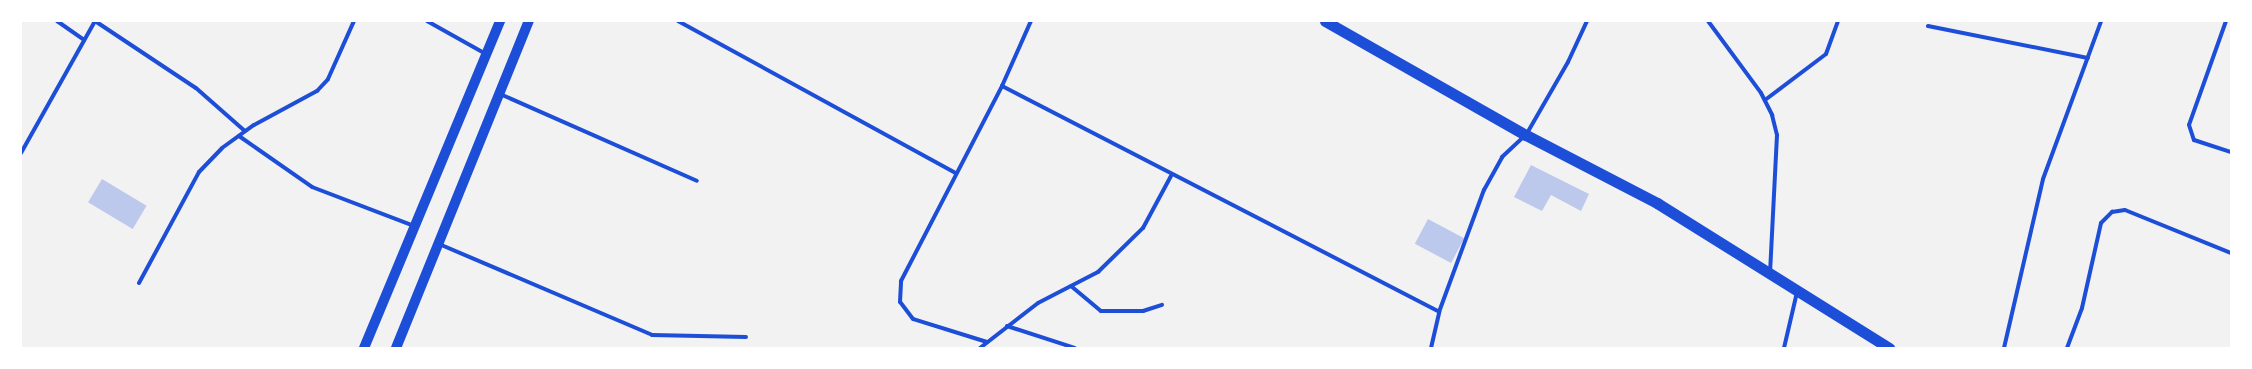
<!DOCTYPE html>
<style>
body{margin:0}
#map{position:relative;width:2252px;height:369px;overflow:hidden;background:#f2f2f2;font-family:Helvetica,sans-serif}
div>[style]{position:absolute}
[style*='--x']{left:calc(var(--x)*1px);top:calc(var(--y)*1px);width:calc(var(--w)*1px);rotate:calc(var(--a)*1deg)}
.building>*{inset:0;background:#bdc9ec;transform-origin:0 0}
.minor>*{height:4px;margin:-2px;padding:0 2px;transform-origin:2px;border-radius:2px;background:#1d4ed8}
.primary>*{height:10px;margin:-5px;padding:0 5px;transform-origin:5px;border-radius:5px;background:#1d4ed8}
.trunk>*{height:11px;margin:-5.5px;padding:0 5.5px;transform-origin:5.5px;border-radius:5.5px;background:#1d4ed8}
span{translate:-50% -50%;white-space:nowrap;text-align:center;line-height:1.15;-webkit-text-stroke:4px #fff;paint-order:stroke}
.frame{position:absolute;inset:0;border:22px solid #fff;pointer-events:none}
</style>
<div id="map">
<div class="building">
<i style="clip-path:polygon(1531px 165px,1589px 194px,1581px 211px,1551px 195px,1542px 211px,1514px 197px)"></i>
<i style="left:102px;top:179px;width:52px;height:27px;rotate:31deg"></i>
<i style="left:1428px;top:219px;width:41px;height:28px;rotate:28deg"></i>
</div>
<div class="minor">
<i style="--x:57;--y:21;--w:33;--a:35"></i>
<i style="--x:95;--y:21;--w:121;--a:33.6"></i>
<i style="--x:196;--y:88;--w:65;--a:41.3"></i>
<i style="--x:427;--y:21;--w:68;--a:29.2"></i>
<i style="--x:678;--y:21;--w:317;--a:28.7"></i>
<i style="--x:1708;--y:21;--w:89;--a:53.6"></i>
<i style="--x:1761;--y:93;--w:25;--a:63"></i>
<i style="--x:1772;--y:115;--w:21;--a:76"></i>
<i style="--x:1777;--y:135;--w:137;--a:92.9"></i>
<i style="--x:2226;--y:21;--w:110;--a:109.6"></i>
<i style="--x:2189;--y:125;--w:16;--a:72"></i>
<i style="--x:2194;--y:140;--w:39;--a:18"></i>
<i style="--x:1928;--y:26;--w:163;--a:11.3"></i>
<i style="--x:1002;--y:86;--w:71;--a:-66"></i>
<i style="--x:500;--y:94;--w:215;--a:23.8"></i>
<i style="--x:1765;--y:100;--w:76;--a:-37"></i>
<i style="--x:1826;--y:54;--w:35;--a:-70"></i>
<i style="--x:239;--y:136;--w:89;--a:34.9"></i>
<i style="--x:312;--y:187;--w:109;--a:20.9"></i>
<i style="--x:21;--y:153;--w:151;--a:-60.7"></i>
<i style="--x:439;--y:244;--w:232;--a:23.1"></i>
<i style="--x:652;--y:335;--w:94;--a:1.2"></i>
<i style="--x:139;--y:283;--w:126;--a:-61.6"></i>
<i style="--x:199;--y:172;--w:33;--a:-46"></i>
<i style="--x:222;--y:148;--w:39;--a:-36"></i>
<i style="--x:254;--y:125;--w:72;--a:-28.4"></i>
<i style="--x:317;--y:91;--w:16;--a:-47"></i>
<i style="--x:328;--y:79;--w:64;--a:-65.9"></i>
<i style="--x:1071;--y:286;--w:39;--a:40"></i>
<i style="--x:1101;--y:311;--w:42;--a:0"></i>
<i style="--x:1143;--y:311;--w:20;--a:-18"></i>
<i style="--x:1007;--y:326;--w:71;--a:17.9"></i>
<i style="--x:987;--y:342;--w:77;--a:-162.7"></i>
<i style="--x:913;--y:319;--w:21;--a:-127"></i>
<i style="--x:900;--y:302;--w:21;--a:-87"></i>
<i style="--x:901;--y:281;--w:220;--a:-62.6"></i>
<i style="--x:1002;--y:86;--w:492;--a:27.3"></i>
<i style="--x:980;--y:348;--w:73;--a:-37.8"></i>
<i style="--x:1038;--y:303;--w:68;--a:-27.3"></i>
<i style="--x:1098;--y:272;--w:63;--a:-44.4"></i>
<i style="--x:1143;--y:228;--w:59;--a:-61.7"></i>
<i style="--x:1431;--y:348;--w:37;--a:-77"></i>
<i style="--x:1439;--y:312;--w:130;--a:-69.8"></i>
<i style="--x:1484;--y:190;--w:38;--a:-61"></i>
<i style="--x:1502;--y:157;--w:33;--a:-43"></i>
<i style="--x:1526;--y:135;--w:84;--a:-60.1"></i>
<i style="--x:1568;--y:62;--w:45;--a:-65.1"></i>
<i style="--x:1784;--y:348;--w:57;--a:-76.9"></i>
<i style="--x:2004;--y:348;--w:173;--a:-77"></i>
<i style="--x:2043;--y:179;--w:168;--a:-69.8"></i>
<i style="--x:2067;--y:348;--w:43;--a:-69.4"></i>
<i style="--x:2082;--y:308;--w:87;--a:-77.4"></i>
<i style="--x:2101;--y:223;--w:16;--a:-45"></i>
<i style="--x:2112;--y:212;--w:13;--a:-9"></i>
<i style="--x:2125;--y:210;--w:114;--a:22.1"></i>
</div>
<div class="primary">
<i style="--x:364;--y:348;--w:354;--a:-67.4"></i>
<i style="--x:396;--y:348;--w:353;--a:-67.9"></i>
</div>
<div class="trunk">
<i style="--x:1325;--y:21;--w:231;--a:29.6"></i>
<i style="--x:1526;--y:135;--w:148;--a:27.4"></i>
<i style="--x:1657;--y:203;--w:274;--a:32"></i>
</div>
<div class="frame"></div>
</div>
